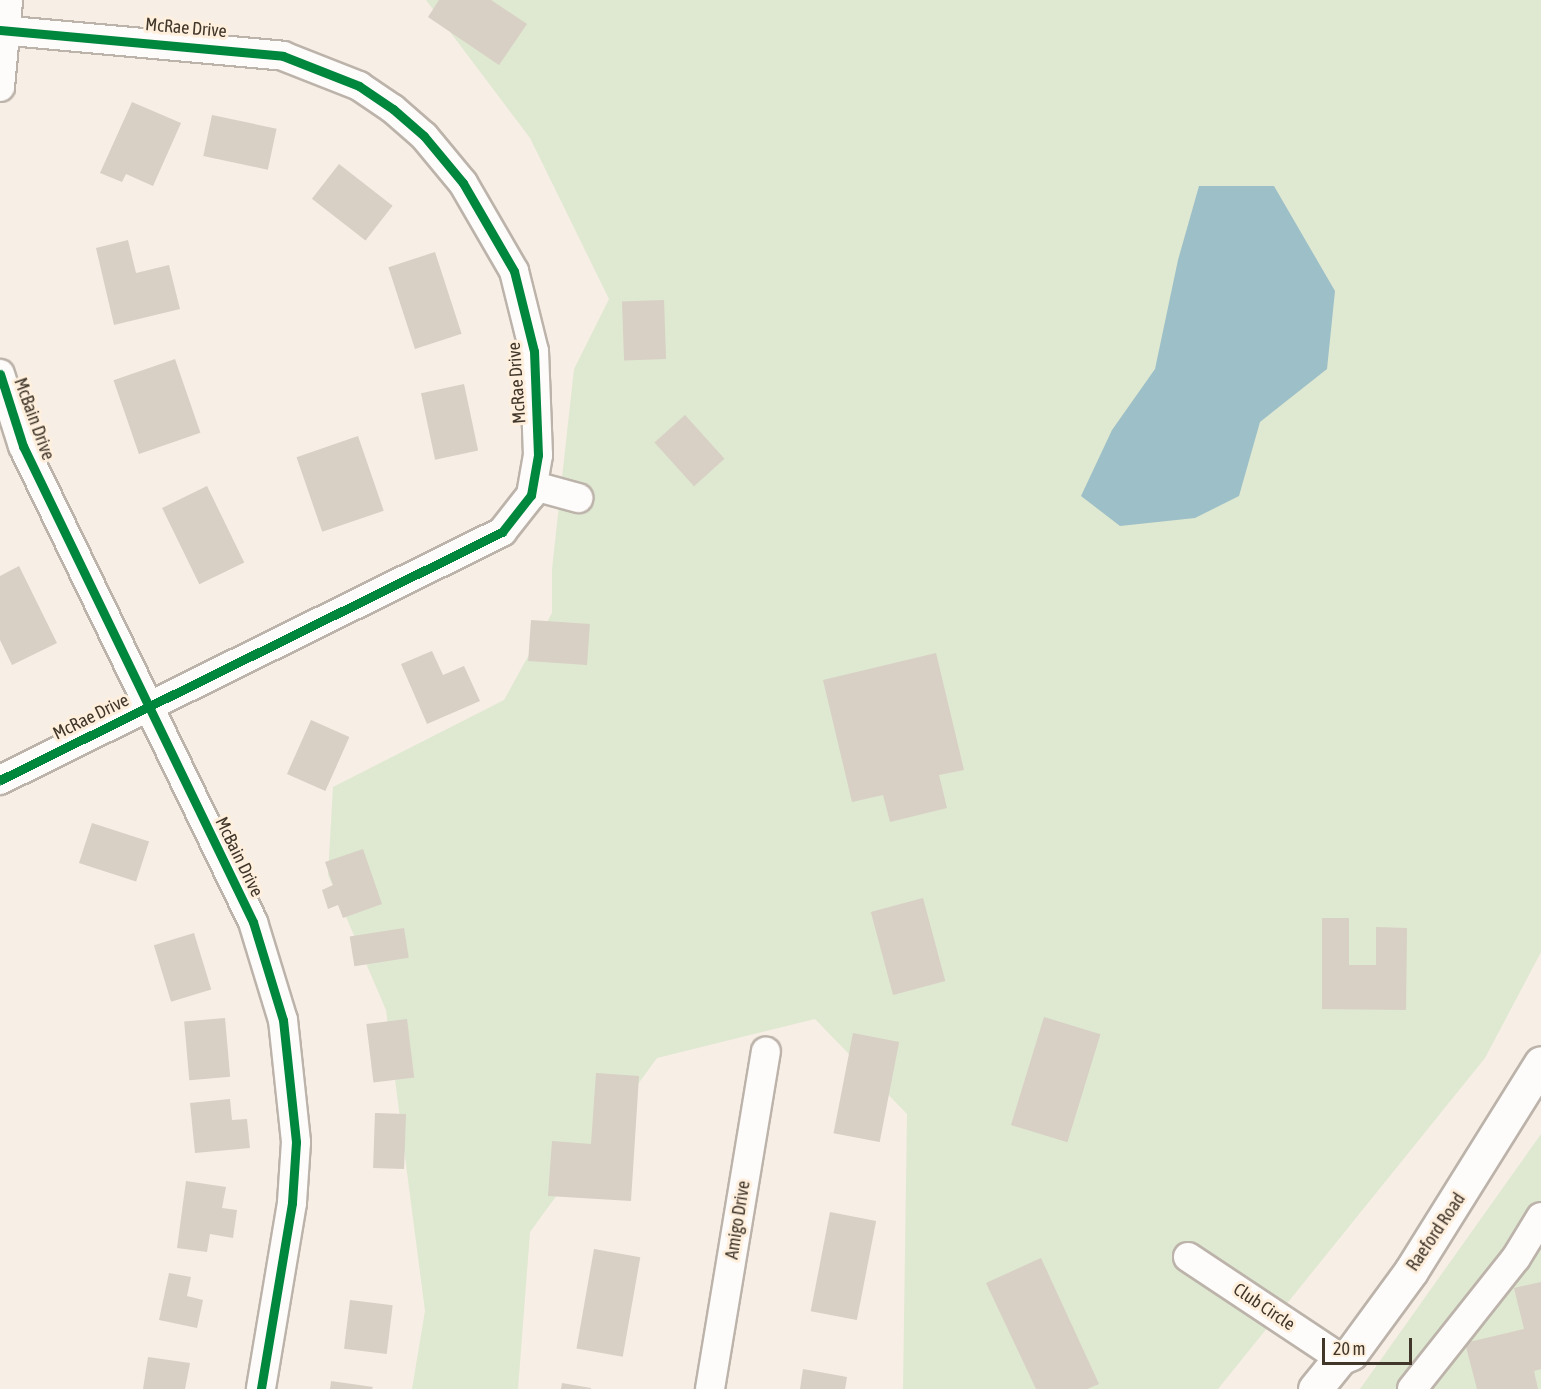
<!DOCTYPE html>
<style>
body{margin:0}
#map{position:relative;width:1541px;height:1389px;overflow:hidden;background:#f7eee5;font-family:"Asap Condensed",sans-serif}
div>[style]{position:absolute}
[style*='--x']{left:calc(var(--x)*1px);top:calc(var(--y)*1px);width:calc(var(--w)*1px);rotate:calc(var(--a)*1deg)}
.green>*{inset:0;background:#dfe8d1}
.water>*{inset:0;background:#9dbfc7}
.building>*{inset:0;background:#d8cfc5;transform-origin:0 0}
.roads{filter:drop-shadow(2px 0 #bcb3aa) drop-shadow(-2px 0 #bcb3aa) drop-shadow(0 2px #bcb3aa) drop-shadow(0 -2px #bcb3aa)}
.minor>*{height:28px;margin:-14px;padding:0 14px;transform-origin:14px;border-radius:14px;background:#fefcfb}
.major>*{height:33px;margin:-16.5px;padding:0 16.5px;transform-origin:16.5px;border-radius:16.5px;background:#fefcfb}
.cycleway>*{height:9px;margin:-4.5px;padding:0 4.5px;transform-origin:4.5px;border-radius:4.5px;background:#00873e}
span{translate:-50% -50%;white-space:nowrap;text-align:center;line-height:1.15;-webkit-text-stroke:6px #ffefdd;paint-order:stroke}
.street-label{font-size:18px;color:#40362a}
.scale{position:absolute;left:1322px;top:1338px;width:90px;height:27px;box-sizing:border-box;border:3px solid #40362a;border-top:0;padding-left:8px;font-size:18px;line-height:21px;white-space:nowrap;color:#40362a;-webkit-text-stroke:4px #ffefdd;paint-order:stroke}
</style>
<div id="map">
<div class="green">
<i style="clip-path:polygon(426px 0,1541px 0,1541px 952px,1485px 1058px,1218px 1389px,903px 1389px,907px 1114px,815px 1019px,657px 1058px,530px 1232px,518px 1389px,412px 1389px,425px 1311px,386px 1010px,328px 875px,333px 787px,504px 700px,552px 613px,552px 569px,574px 369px,609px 299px,530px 138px)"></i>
<i style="clip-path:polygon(1541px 1134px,1541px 1389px,1360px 1389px)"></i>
</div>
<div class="water">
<i style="clip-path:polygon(1199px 186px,1274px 186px,1335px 291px,1327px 369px,1260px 422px,1239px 496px,1195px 518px,1120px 526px,1081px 496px,1112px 430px,1155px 369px,1178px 260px)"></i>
</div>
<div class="building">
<i style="clip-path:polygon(439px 0,491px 0,527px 24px,499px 65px,428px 17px)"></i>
<i style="clip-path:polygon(132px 102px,181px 123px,153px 186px,126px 174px,122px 182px,100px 173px)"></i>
<i style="left:212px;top:115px;width:66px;height:42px;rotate:12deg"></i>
<i style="left:339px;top:164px;width:68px;height:44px;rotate:38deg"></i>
<i style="clip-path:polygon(128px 240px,136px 273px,169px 265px,180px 309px,114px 325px,96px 248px)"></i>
<i style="left:435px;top:252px;width:86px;height:49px;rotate:72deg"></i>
<i style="left:664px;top:300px;width:59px;height:42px;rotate:88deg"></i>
<i style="left:175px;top:359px;width:78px;height:65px;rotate:71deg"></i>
<i style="left:464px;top:384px;width:68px;height:44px;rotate:78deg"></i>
<i style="left:685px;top:415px;width:59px;height:41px;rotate:48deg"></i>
<i style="left:358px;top:436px;width:79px;height:65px;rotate:71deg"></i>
<i style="left:207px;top:486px;width:85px;height:50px;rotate:64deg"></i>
<i style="clip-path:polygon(19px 566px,57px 643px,12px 665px,0 640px,0 576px)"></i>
<i style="left:531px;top:620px;width:59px;height:41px;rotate:4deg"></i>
<i style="clip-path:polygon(432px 651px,443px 675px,464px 666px,480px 701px,427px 724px,401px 664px)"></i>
<i style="clip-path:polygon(936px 653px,964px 770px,939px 775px,947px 808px,890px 822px,883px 795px,852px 802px,823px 680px)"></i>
<i style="left:311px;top:720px;width:42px;height:59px;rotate:24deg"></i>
<i style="left:92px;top:823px;width:60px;height:42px;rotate:18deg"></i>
<i style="clip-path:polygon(363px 849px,382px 904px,343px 918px,338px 905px,328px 909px,322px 890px,333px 885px,325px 862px)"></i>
<i style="left:923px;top:898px;width:86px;height:54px;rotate:75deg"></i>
<i style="clip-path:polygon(1322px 918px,1349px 918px,1349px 965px,1376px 965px,1376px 927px,1407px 928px,1406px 1010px,1322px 1009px)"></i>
<i style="left:404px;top:928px;width:30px;height:55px;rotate:81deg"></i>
<i style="left:194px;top:933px;width:59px;height:42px;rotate:73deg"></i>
<i style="left:1044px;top:1017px;width:59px;height:113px;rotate:17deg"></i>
<i style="left:225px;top:1018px;width:59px;height:41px;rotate:85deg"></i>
<i style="left:407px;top:1019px;width:59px;height:41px;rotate:83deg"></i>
<i style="left:853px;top:1033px;width:47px;height:102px;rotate:11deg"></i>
<i style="clip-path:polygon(596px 1073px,639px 1076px,631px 1201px,548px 1196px,552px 1141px,591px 1144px)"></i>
<i style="clip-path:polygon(230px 1099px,232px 1120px,247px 1119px,250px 1148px,195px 1153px,190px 1103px)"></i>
<i style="left:375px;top:1113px;width:31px;height:55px;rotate:2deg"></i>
<i style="clip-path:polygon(186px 1181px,226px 1187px,222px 1208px,237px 1210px,233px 1238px,210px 1234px,207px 1252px,177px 1248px)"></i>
<i style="left:830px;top:1212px;width:47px;height:101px;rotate:11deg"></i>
<i style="left:594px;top:1249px;width:47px;height:101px;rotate:10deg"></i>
<i style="clip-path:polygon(1041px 1258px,1099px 1384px,1087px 1389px,1036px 1389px,986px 1283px)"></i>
<i style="clip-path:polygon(169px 1273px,191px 1277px,187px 1296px,203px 1300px,197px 1328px,159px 1320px)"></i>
<i style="clip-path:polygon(1541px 1282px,1541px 1369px,1534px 1371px,1538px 1389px,1477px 1389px,1465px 1343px,1524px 1329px,1514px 1288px)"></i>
<i style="left:350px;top:1300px;width:43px;height:49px;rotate:7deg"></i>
<i style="clip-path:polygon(148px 1357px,190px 1363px,185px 1389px,143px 1389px)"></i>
<i style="clip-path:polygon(803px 1369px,847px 1377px,845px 1389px,800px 1389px)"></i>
<i style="clip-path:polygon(331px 1381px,373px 1387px,372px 1389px,330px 1389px)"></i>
<i style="clip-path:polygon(562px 1383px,591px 1388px,591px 1389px,561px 1389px)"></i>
</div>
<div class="roads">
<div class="minor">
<i style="--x:0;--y:30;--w:284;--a:5.2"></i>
<i style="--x:283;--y:56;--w:82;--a:21.5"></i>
<i style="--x:359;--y:86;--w:41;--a:34.1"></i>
<i style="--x:393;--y:109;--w:41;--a:41.1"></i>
<i style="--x:424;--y:136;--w:61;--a:50.3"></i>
<i style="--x:463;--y:183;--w:102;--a:59.9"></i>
<i style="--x:514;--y:271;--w:82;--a:76"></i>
<i style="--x:534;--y:351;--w:104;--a:87.8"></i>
<i style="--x:538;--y:455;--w:41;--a:99.9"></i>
<i style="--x:531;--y:495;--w:47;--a:128.1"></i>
<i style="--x:502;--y:532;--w:560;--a:153.71"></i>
<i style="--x:0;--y:87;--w:87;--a:-84.7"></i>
<i style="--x:0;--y:374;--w:76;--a:72.3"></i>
<i style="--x:23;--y:446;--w:529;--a:64.21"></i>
<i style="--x:253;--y:922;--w:102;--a:73"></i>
<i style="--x:283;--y:1020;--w:123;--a:83.9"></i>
<i style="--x:296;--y:1142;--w:61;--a:93.8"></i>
<i style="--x:292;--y:1203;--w:189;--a:99.5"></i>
<i style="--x:534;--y:486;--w:46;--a:15.3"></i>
<i style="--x:1188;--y:1257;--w:182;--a:33.6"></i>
<i style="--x:710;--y:1389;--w:342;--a:-80.6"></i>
<i style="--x:1412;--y:1389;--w:167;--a:-51.6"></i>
<i style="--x:1516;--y:1258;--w:48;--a:-58.6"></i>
</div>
<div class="major">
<i style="--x:1315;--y:1389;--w:40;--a:-51"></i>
<i style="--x:1340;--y:1358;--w:12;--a:-24"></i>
<i style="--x:1351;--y:1353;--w:102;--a:-53.8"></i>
<i style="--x:1411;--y:1271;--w:245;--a:-58"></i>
</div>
</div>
<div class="cycleway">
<i style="--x:0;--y:30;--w:284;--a:5.2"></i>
<i style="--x:283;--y:56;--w:82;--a:21.5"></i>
<i style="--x:359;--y:86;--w:41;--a:34.1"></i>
<i style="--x:393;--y:109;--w:41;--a:41.1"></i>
<i style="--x:424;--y:136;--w:61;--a:50.3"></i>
<i style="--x:463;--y:183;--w:102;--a:59.9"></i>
<i style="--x:514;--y:271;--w:82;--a:76"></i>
<i style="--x:534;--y:351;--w:104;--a:87.8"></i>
<i style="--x:538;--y:455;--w:41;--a:99.9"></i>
<i style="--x:531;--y:495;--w:47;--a:128.1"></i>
<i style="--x:502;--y:532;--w:560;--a:153.71"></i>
<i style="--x:0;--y:374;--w:76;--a:72.3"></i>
<i style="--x:23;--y:446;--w:529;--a:64.21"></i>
<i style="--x:253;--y:922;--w:102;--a:73"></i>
<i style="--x:283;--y:1020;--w:123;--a:83.9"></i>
<i style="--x:296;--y:1142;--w:61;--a:93.8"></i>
<i style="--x:292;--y:1203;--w:189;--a:99.5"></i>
</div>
<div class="street-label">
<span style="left:186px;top:28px;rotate:5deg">McRae Drive</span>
<span style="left:517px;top:383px;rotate:-94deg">McRae Drive</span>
<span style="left:34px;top:419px;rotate:70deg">McBain Drive</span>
<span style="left:91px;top:717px;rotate:-26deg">McRae Drive</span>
<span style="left:239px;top:857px;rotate:64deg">McBain Drive</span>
<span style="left:738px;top:1220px;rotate:-81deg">Amigo Drive</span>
<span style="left:1436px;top:1232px;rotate:-56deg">Raeford Road</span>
<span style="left:1264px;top:1307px;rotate:34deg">Club Circle</span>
</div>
<div class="scale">20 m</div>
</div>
